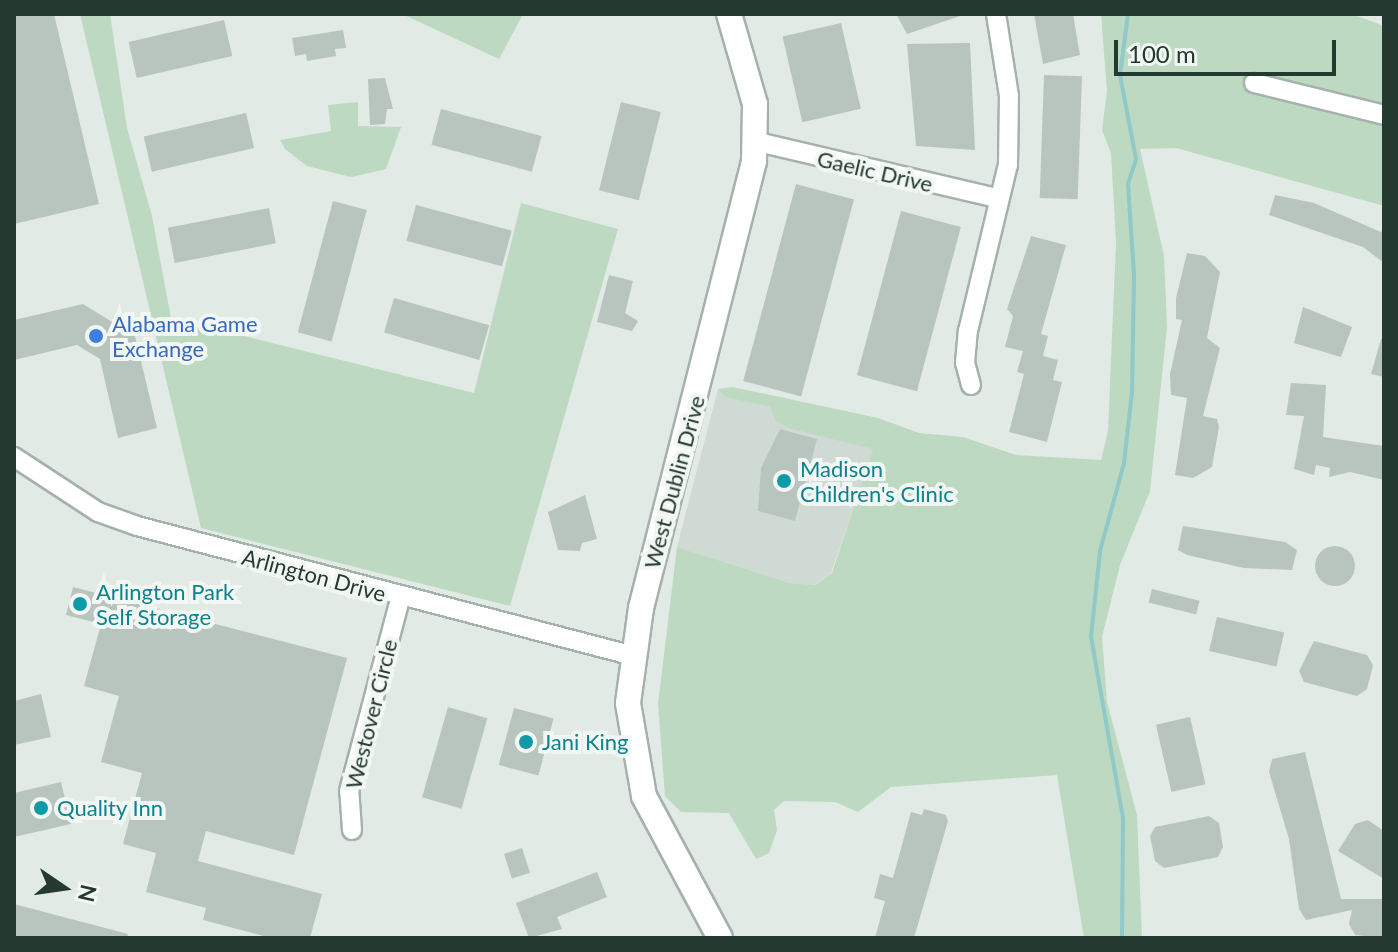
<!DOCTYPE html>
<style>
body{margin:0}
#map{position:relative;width:1398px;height:952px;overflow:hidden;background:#e2eae5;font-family:Lato,sans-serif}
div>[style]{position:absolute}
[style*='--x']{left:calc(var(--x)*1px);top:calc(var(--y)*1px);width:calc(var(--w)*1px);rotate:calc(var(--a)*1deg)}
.built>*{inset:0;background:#d0dad4}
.green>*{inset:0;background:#bdd9c1}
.stream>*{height:4px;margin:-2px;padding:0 2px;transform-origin:2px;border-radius:2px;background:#90c9c9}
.building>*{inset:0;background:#b8c5be;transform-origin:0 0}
.round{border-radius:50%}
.roads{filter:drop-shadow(2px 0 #a5b1ab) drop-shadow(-2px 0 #a5b1ab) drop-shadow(0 2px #a5b1ab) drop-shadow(0 -2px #a5b1ab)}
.street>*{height:18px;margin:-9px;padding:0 9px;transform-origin:9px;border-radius:9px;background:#fff}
.secondary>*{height:24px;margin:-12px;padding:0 12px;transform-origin:12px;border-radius:12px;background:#fff}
.dots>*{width:22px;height:22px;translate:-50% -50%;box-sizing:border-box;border:4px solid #f2f7f4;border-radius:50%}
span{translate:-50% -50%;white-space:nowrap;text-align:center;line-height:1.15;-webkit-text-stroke:8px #f2f7f4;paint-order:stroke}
.street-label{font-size:22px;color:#243930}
.shop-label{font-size:22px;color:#366cbe}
.left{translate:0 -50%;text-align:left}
.culture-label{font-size:22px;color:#0d838f}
.frame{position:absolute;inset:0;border:16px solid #243930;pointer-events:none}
.north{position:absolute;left:24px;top:848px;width:80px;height:80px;-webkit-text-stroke:6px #f2f7f4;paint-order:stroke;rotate:103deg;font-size:22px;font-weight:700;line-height:32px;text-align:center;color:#243930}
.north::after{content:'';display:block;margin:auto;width:28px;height:36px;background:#243930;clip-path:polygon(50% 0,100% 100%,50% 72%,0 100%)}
.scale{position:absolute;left:1114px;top:40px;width:222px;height:36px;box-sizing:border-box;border:4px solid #243930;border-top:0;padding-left:10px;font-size:24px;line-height:28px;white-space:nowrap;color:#243930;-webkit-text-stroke:6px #f2f7f4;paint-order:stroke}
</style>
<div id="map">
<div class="built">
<i style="clip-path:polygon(718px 389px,725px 397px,771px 407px,791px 429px,874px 448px,831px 573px,814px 585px,790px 583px,677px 547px)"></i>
</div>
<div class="green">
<i style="clip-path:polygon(80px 14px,110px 14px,127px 128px,152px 216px,171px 318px,474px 393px,521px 203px,618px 229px,510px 606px,201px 528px)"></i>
<i style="clip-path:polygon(402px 14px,523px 14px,499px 59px)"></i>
<i style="clip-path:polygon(1101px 14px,1352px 14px,1384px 26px,1384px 206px,1176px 148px,1140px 149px,1164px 256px,1167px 327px,1150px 491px,1120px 565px,1102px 637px,1107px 702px,1137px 815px,1142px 938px,1084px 938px,1057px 775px,891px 787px,858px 812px,835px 802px,784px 801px,774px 810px,777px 830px,769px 853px,756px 859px,729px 813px,681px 812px,665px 796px,658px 704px,677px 547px,790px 583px,815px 585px,832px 573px,873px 449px,791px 429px,775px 420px,770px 407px,725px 397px,718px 389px,732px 387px,878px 418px,919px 433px,963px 437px,1016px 455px,1101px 460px,1108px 431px,1116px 243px,1111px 153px,1102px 130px,1107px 91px)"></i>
<i style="clip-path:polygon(358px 102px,358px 126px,401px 127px,386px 169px,351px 177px,307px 166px,285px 149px,280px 140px,331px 131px,328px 105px)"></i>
</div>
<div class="stream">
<i style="--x:1122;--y:938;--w:120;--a:-89.5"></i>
<i style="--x:1123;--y:818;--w:184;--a:-100"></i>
<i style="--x:1091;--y:637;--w:86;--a:-84"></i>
<i style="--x:1100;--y:551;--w:91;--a:-74.7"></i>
<i style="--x:1124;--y:463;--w:71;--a:-83.6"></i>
<i style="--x:1132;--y:392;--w:117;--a:-89"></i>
<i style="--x:1134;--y:275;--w:91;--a:-93.8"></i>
<i style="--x:1128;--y:184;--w:26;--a:-72"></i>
<i style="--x:1136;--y:159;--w:86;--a:-100.8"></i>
<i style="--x:1120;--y:75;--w:62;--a:-82.5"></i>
</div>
<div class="building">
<i style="clip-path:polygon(14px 14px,54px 14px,99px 204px,14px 224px)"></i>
<i style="clip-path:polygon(896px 14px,959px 14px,960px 16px,907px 34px)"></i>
<i style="clip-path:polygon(1034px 14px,1073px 14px,1080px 55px,1043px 64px)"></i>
<i style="left:224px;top:20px;width:37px;height:98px;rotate:77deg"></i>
<i style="left:841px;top:23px;width:88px;height:60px;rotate:77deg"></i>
<i style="clip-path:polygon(343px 30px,346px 48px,335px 49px,336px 56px,307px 61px,306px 54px,295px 56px,292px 38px)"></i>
<i style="clip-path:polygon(970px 43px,975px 150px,916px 146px,907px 44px)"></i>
<i style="left:1044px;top:75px;width:38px;height:123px;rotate:2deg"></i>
<i style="clip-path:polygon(385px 78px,393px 109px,387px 109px,385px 124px,370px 125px,368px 79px)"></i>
<i style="left:621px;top:102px;width:41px;height:91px;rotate:14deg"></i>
<i style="left:441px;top:109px;width:104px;height:37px;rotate:15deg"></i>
<i style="left:246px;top:113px;width:36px;height:105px;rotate:77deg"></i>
<i style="left:796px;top:184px;width:60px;height:204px;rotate:15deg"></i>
<i style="clip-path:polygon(1275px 195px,1314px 203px,1381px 232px,1384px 225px,1384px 263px,1363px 247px,1269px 215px)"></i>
<i style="left:333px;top:201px;width:35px;height:136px;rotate:15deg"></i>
<i style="left:416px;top:205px;width:99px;height:37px;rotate:15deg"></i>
<i style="left:269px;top:208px;width:36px;height:103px;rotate:79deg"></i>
<i style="left:901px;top:211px;width:62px;height:170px;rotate:15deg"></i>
<i style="clip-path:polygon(1031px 236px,1066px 245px,1041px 334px,1048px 336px,1043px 356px,1058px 360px,1053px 380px,1062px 382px,1047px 442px,1009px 432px,1024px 374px,1017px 372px,1023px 351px,1005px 347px,1013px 316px,1007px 309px)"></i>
<i style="clip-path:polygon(1187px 253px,1205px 256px,1220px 272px,1207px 338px,1220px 348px,1203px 416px,1217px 419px,1219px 427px,1212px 467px,1193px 478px,1175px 475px,1187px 398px,1171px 395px,1170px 374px,1182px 320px,1176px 319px,1176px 298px)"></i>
<i style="clip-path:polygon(609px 275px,633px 281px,625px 313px,638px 321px,632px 331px,597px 322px)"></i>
<i style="left:394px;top:298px;width:99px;height:36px;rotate:16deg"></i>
<i style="clip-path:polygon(83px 304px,135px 336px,157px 428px,118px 438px,100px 359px,77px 345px,14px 360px,14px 320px)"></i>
<i style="clip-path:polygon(1303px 307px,1352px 327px,1341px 357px,1294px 343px)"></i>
<i style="clip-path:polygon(1381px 339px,1384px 340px,1384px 377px,1371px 374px)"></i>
<i style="clip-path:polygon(1291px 383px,1326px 385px,1323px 437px,1384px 446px,1384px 480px,1350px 472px,1329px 477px,1330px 468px,1316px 465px,1314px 475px,1294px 469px,1304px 416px,1286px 415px)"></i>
<i style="clip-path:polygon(780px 429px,817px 439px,795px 521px,758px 511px,761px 468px)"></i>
<i style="clip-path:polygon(585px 495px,597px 539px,582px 543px,580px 551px,558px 550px,548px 512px)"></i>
<i style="clip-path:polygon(1183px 526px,1285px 542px,1297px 550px,1292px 570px,1244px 568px,1187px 555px,1178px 550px)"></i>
<i class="round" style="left:1315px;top:546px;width:40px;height:40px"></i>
<i style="clip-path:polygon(73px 587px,347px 658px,294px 855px,206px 831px,198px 861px,322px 894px,310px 938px,271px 938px,203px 920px,206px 908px,146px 892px,156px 853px,123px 844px,142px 773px,101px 762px,119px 696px,84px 686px,101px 624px,66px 615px)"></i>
<i style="left:1152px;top:589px;width:49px;height:14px;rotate:14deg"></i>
<i style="left:1217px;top:617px;width:69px;height:35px;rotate:13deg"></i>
<i style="clip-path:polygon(1314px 641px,1367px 655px,1373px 665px,1367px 689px,1357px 696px,1304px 682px,1299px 671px)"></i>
<i style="clip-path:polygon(41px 694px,51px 737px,14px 745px,14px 701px)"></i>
<i style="left:448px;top:707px;width:41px;height:94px;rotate:16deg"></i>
<i style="left:514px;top:708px;width:41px;height:59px;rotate:15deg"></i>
<i style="left:1190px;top:717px;width:69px;height:35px;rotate:77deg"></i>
<i style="clip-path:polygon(1305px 752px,1341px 899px,1384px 899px,1384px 938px,1355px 935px,1349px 924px,1352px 910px,1306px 920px,1299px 909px,1289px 839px,1269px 772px,1272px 759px)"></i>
<i style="clip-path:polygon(61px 782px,71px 824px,14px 837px,14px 793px)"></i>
<i style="clip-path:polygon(924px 809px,946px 815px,948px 821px,914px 938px,875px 938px,885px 901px,874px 898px,880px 874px,893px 878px,911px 812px,922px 815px)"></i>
<i style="clip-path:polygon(1209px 816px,1219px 823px,1223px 847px,1218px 857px,1164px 868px,1155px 861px,1150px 836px,1155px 827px)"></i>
<i style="clip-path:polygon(1368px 820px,1384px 831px,1384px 879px,1338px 851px,1355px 824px)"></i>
<i style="left:522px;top:848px;width:26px;height:19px;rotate:72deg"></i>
<i style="clip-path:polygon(597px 872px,607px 897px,557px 917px,562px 929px,529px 938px,516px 903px)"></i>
<i style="clip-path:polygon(14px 904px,128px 934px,127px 938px,14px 938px)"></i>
</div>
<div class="roads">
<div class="street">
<i style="--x:1254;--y:83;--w:134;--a:13.8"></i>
<i style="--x:754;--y:141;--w:250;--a:13.2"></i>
<i style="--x:971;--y:385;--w:23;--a:-105"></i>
<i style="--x:965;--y:363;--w:32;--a:-85"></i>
<i style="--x:968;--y:331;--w:171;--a:-76.5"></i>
<i style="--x:1008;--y:165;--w:69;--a:-89.2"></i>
<i style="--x:1009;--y:96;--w:83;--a:-99"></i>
<i style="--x:14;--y:457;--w:100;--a:33.2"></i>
<i style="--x:98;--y:512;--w:41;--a:19.7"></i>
<i style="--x:137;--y:526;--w:510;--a:14.66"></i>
<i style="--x:352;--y:830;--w:39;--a:-94"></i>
<i style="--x:349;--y:791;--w:199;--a:-75.1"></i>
</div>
<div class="secondary">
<i style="--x:720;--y:938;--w:161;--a:-118.2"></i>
<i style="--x:644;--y:796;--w:94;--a:-99.8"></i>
<i style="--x:628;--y:703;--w:96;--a:-82.2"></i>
<i style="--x:641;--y:608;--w:461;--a:-75.8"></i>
<i style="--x:754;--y:161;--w:57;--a:-89"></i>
<i style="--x:755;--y:104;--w:94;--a:-106.1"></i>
</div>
</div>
<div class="dots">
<i style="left:96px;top:336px;background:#3f7fe0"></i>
<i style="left:784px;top:481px;background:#0f9aa8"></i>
<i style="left:80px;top:604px;background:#0f9aa8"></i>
<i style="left:526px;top:742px;background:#0f9aa8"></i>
<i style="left:41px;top:808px;background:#0f9aa8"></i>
</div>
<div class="street-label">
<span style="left:875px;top:171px;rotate:13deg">Gaelic Drive</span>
<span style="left:674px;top:482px;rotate:-75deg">West Dublin Drive</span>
<span style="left:314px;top:575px;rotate:15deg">Arlington Drive</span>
<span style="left:371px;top:714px;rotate:-76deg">Westover Circle</span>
</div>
<div class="shop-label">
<span class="left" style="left:112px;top:336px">Alabama Game<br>Exchange</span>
</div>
<div class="culture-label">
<span class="left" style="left:800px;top:481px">Madison<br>Children's Clinic</span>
<span class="left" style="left:96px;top:604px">Arlington Park<br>Self Storage</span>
<span class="left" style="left:542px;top:742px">Jani King</span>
<span class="left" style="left:57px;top:808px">Quality Inn</span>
</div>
<div class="frame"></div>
<div class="north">N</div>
<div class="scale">100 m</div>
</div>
